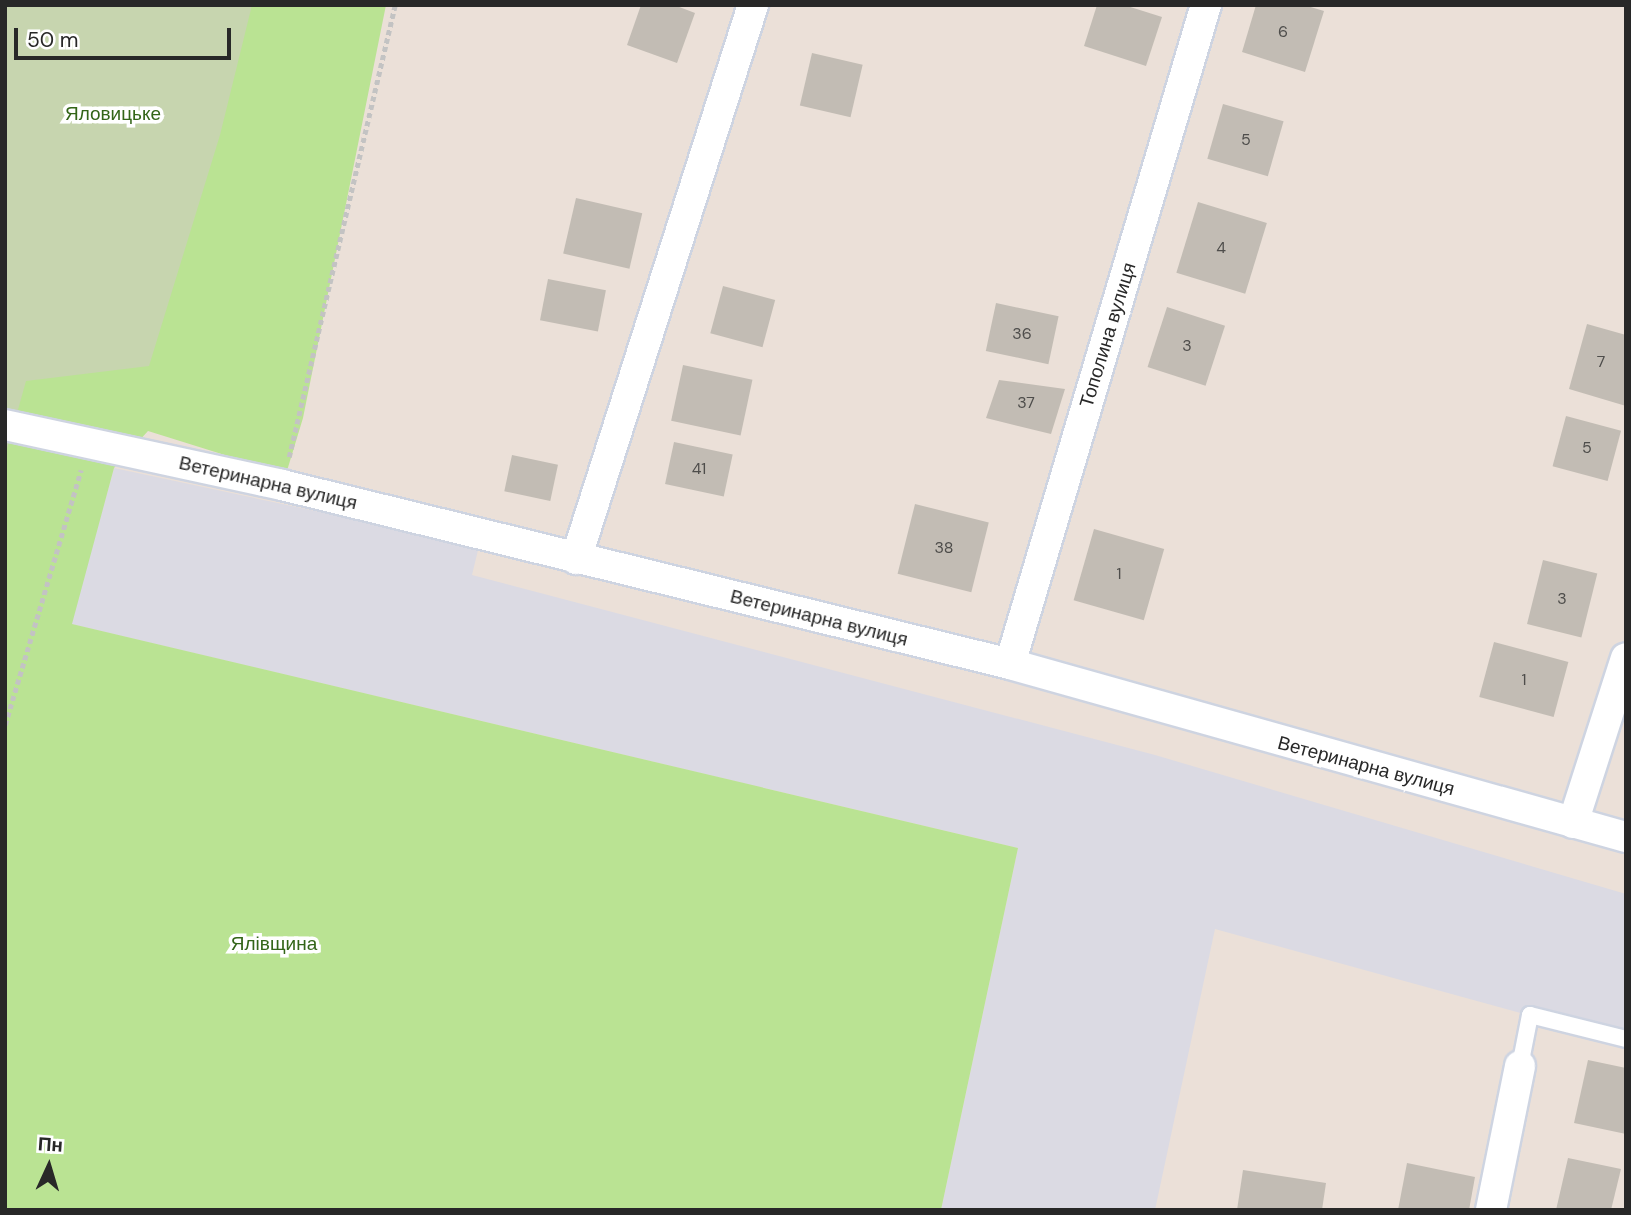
<!DOCTYPE html>
<meta charset="utf-8">
<style>
body{margin:0}
#map{position:relative;width:1631px;height:1215px;overflow:hidden;background:#ebe0d8;font-family:"DM Sans",sans-serif}
div>[style]{position:absolute}
[style*='--x']{left:calc(var(--x)*1px);top:calc(var(--y)*1px);width:calc(var(--w)*1px);rotate:calc(var(--a)*1deg)}
.industrial>*{inset:0;background:#dbdae3}
.green>*{inset:0;background:#bae393}
.cemetery>*{inset:0;background:#c7d5af}
.building>*{inset:0;background:#c2bcb4;transform-origin:0 0}
.path>*{height:4.5px;margin-top:-2.25px;transform-origin:0;background:repeating-linear-gradient(90deg,#c3c3c3 0 5px,transparent 0 8.5px)}
.roads{filter:drop-shadow(2px 0 #ced4e1) drop-shadow(-2px 0 #ced4e1) drop-shadow(0 2px #ced4e1) drop-shadow(0 -2px #ced4e1)}
.service>*{height:16px;margin:-8px;padding:0 8px;transform-origin:8px;border-radius:8px;background:#fff}
.minor>*{height:30px;margin:-15px;padding:0 15px;transform-origin:15px;border-radius:15px;background:#fff}
span{translate:-50% -50%;white-space:nowrap;text-align:center;line-height:1.15;-webkit-text-stroke:7px #fff;paint-order:stroke}
.number-label{font-size:16px;color:#4e4d4b}
.number-label span{-webkit-text-stroke-width:0}
.park-label{font-size:19px;color:#336518}
.street-label{font-size:19px;color:#282828}
.frame{position:absolute;inset:0;border:7px solid #282828;pointer-events:none}
.north{position:absolute;left:14px;top:1131px;width:70px;height:70px;-webkit-text-stroke:5px #fff;paint-order:stroke;rotate:4deg;font-size:19px;font-weight:700;line-height:28px;text-align:center;color:#282828}
.north::after{content:'';display:block;margin:auto;width:24px;height:32px;background:#282828;clip-path:polygon(50% 0,100% 100%,50% 72%,0 100%)}
.scale{position:absolute;left:14px;top:28px;width:217px;height:32px;box-sizing:border-box;border:4px solid #282828;border-top:0;padding-left:9px;font-size:21px;line-height:24px;white-space:nowrap;color:#282828;-webkit-text-stroke:5px #fff;paint-order:stroke}
</style>
<div id="map">
<div class="industrial">
<i style="clip-path:polygon(114px 468px,479px 546px,472px 575px,1155px 755px,1626px 894px,1626px 1042px,1215px 929px,1155px 1210px,941px 1210px,1018px 848px,71px 624px)"></i>
</div>
<div class="green">
<i style="clip-path:polygon(5px 5px,386px 5px,303px 418px,286px 474px,148px 431px,114px 468px,72px 624px,1018px 848px,941px 1210px,5px 1210px)"></i>
</div>
<div class="cemetery">
<i style="clip-path:polygon(5px 5px,252px 5px,220px 135px,149px 366px,26px 381px,5px 456px)"></i>
</div>
<div class="building">
<i style="clip-path:polygon(641px 5px,674px 5px,695px 13px,677px 63px,627px 45px)"></i>
<i style="clip-path:polygon(1097px 5px,1124px 5px,1162px 17px,1146px 66px,1084px 46px)"></i>
<i style="clip-path:polygon(1256px 5px,1304px 5px,1324px 11px,1305px 72px,1242px 52px)"></i>
<i style="left:812px;top:53px;width:52px;height:54px;rotate:13deg"></i>
<i style="left:1223px;top:104px;width:63px;height:57px;rotate:16deg"></i>
<i style="left:576px;top:198px;width:68px;height:57px;rotate:13deg"></i>
<i style="left:1198px;top:202px;width:72px;height:74px;rotate:17deg"></i>
<i style="left:548px;top:279px;width:59px;height:42px;rotate:11deg"></i>
<i style="left:723px;top:286px;width:54px;height:49px;rotate:15deg"></i>
<i style="left:996px;top:303px;width:64px;height:49px;rotate:12deg"></i>
<i style="left:1167px;top:307px;width:61px;height:63px;rotate:18deg"></i>
<i style="clip-path:polygon(1587px 324px,1626px 335px,1626px 406px,1569px 389px)"></i>
<i style="left:683px;top:365px;width:71px;height:57px;rotate:12deg"></i>
<i style="clip-path:polygon(999px 380px,1065px 389px,1051px 434px,986px 418px)"></i>
<i style="left:1566px;top:416px;width:57px;height:52px;rotate:15deg"></i>
<i style="left:674px;top:442px;width:60px;height:43px;rotate:12deg"></i>
<i style="left:512px;top:455px;width:47px;height:37px;rotate:12deg"></i>
<i style="left:915px;top:504px;width:76px;height:72px;rotate:14deg"></i>
<i style="left:1094px;top:529px;width:73px;height:74px;rotate:16deg"></i>
<i style="left:1543px;top:560px;width:56px;height:66px;rotate:14deg"></i>
<i style="left:1494px;top:642px;width:77px;height:57px;rotate:15deg"></i>
<i style="clip-path:polygon(1588px 1060px,1626px 1068px,1626px 1134px,1574px 1123px)"></i>
<i style="clip-path:polygon(1568px 1158px,1621px 1169px,1611px 1210px,1556px 1210px)"></i>
<i style="clip-path:polygon(1407px 1163px,1475px 1177px,1469px 1210px,1398px 1210px)"></i>
<i style="clip-path:polygon(1243px 1170px,1326px 1183px,1322px 1210px,1237px 1210px)"></i>
</div>
<div class="path">
<i style="--x:289;--y:457;--w:464;--a:-76.8"></i>
<i style="--x:5;--y:725;--w:266;--a:-73.4"></i>
</div>
<div class="roads">
<div class="service">
<i style="--x:1520;--y:1066;--w:52;--a:-78.9"></i>
<i style="--x:1530;--y:1015;--w:99;--a:14"></i>
</div>
<div class="minor">
<i style="--x:5;--y:425;--w:283;--a:12.2"></i>
<i style="--x:282;--y:485;--w:750;--a:13.81"></i>
<i style="--x:1010;--y:664;--w:640;--a:15.69"></i>
<i style="--x:576;--y:559;--w:582;--a:-72.28"></i>
<i style="--x:1010;--y:664;--w:688;--a:-73.44"></i>
<i style="--x:1573;--y:823;--w:173;--a:-72.2"></i>
<i style="--x:1491;--y:1210;--w:147;--a:-78.6"></i>
</div>
</div>
<div class="number-label">
<span style="left:1283px;top:32px">6</span>
<span style="left:1246px;top:140px">5</span>
<span style="left:1221px;top:248px">4</span>
<span style="left:1022px;top:334px">36</span>
<span style="left:1187px;top:346px">3</span>
<span style="left:1601px;top:362px">7</span>
<span style="left:1026px;top:403px">37</span>
<span style="left:1587px;top:448px">5</span>
<span style="left:699px;top:469px">41</span>
<span style="left:944px;top:548px">38</span>
<span style="left:1119px;top:574px">1</span>
<span style="left:1562px;top:599px">3</span>
<span style="left:1524px;top:680px">1</span>
</div>
<div class="park-label">
<span style="left:113px;top:114px">Яловицьке</span>
<span style="left:274px;top:944px">Ялівщина</span>
</div>
<div class="street-label">
<span style="left:1108px;top:335px;rotate:-73deg">Тополина вулиця</span>
<span style="left:268px;top:483px;rotate:13deg">Ветеринарна вулиця</span>
<span style="left:819px;top:618px;rotate:14deg">Ветеринарна вулиця</span>
<span style="left:1366px;top:766px;rotate:15deg">Ветеринарна вулиця</span>
</div>
<div class="frame"></div>
<div class="north">Пн</div>
<div class="scale">50 m</div>
</div>
